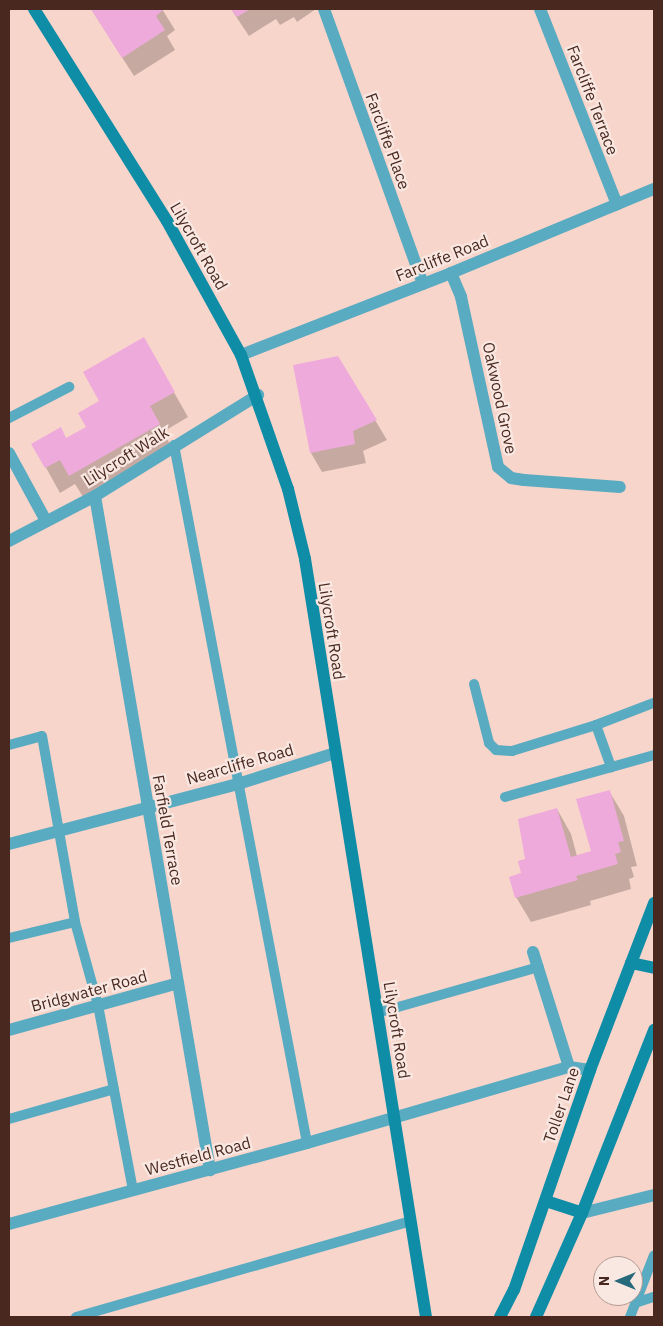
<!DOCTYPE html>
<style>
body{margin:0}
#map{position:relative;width:663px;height:1326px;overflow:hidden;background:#f8d5cb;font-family:"IBM Plex Sans",sans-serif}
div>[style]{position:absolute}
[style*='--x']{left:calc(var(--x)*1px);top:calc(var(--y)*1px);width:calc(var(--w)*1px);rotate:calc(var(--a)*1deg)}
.shadow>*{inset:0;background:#0003}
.building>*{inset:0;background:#efaadc}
.lane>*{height:10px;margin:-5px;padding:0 5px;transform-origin:5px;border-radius:5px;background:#59abc1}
.street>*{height:12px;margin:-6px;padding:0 6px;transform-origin:6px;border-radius:6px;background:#59abc1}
.secondary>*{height:12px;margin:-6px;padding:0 6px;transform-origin:6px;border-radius:6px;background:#0f8da7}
span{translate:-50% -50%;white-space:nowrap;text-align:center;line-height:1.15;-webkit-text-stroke:4.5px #f9e7e2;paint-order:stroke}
.street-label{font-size:16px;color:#49291f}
.frame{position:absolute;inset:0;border:10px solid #49291f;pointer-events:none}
.north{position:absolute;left:593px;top:1256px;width:50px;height:50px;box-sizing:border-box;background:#f9e7e2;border:1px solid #b39b94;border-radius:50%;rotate:270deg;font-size:14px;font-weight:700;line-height:20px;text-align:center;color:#49291f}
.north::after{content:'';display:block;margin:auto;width:18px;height:22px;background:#25697a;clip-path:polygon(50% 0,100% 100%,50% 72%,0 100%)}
</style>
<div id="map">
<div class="shadow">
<i style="clip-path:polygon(91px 9px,162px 9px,175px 30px,167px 36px,175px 50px,134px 76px)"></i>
<i style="clip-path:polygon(231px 9px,316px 9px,297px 22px,294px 17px,280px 25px,276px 19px,249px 36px)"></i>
<i style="clip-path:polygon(143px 338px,188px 417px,163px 432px,173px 449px,85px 500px,75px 484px,60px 493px,33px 444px,66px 439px,88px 427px)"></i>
<i style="clip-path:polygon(338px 358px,387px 440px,363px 451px,366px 463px,322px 472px,311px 453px)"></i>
<i style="clip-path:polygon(609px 791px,624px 816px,637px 866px,631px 867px,634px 877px,629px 879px,631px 889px,590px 901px,591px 905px,531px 922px,516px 897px,527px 860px,557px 809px,571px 834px,577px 856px,592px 852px)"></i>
</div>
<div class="building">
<i style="clip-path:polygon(91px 9px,164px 9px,156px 16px,165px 30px,122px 58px)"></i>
<i style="clip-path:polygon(231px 9px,250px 9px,237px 17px)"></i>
<i style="clip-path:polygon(144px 337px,175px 392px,150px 406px,160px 424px,69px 476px,60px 460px,45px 468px,31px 444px,61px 427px,66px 438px,86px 427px,78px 413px,99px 401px,83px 372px)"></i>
<i style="clip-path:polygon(338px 356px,377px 420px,353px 431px,355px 444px,310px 453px,293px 365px)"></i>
<i style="clip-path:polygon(610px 790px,624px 841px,618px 842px,621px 852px,615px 854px,618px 864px,576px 876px,578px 880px,515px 898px,509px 877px,521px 873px,518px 861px,525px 859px,518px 819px,557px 808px,571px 857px,591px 851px,576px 799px)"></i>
</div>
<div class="lane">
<i style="--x:9;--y:418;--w:68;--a:-27.3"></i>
<i style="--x:174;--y:445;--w:711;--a:79.21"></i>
<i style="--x:474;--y:684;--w:61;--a:75.7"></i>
<i style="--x:489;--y:743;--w:10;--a:45"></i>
<i style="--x:496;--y:750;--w:16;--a:4"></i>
<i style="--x:512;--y:751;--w:88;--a:-17.2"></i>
<i style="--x:596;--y:725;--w:45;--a:70.3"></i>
<i style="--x:596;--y:725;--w:61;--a:-21.1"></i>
<i style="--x:9;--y:745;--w:34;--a:-15"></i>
<i style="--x:42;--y:736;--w:189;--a:79.9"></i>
<i style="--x:75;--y:922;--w:86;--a:74.5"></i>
<i style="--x:98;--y:1005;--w:188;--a:79.3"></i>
<i style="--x:505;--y:797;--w:155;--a:-15.7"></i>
<i style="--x:9;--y:938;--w:68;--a:-13.6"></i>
<i style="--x:377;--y:1013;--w:168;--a:-15.9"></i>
<i style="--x:9;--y:1119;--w:109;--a:-15.9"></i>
<i style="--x:635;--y:1303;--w:20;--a:-18"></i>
<i style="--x:76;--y:1317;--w:348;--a:-16"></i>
<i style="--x:630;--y:1317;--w:66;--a:-68.8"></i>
</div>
<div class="street">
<i style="--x:324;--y:9;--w:292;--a:70.2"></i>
<i style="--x:540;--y:9;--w:210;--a:68.5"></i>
<i style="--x:451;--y:273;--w:26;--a:67"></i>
<i style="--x:461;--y:297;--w:174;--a:77.7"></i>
<i style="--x:498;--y:467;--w:17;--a:40"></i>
<i style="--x:511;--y:478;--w:13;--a:9"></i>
<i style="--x:524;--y:480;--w:96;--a:4.2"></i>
<i style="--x:241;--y:355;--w:225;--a:-21.3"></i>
<i style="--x:451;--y:273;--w:220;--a:-22.5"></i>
<i style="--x:9;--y:453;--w:77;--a:61.4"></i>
<i style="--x:95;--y:496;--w:684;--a:80.32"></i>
<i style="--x:9;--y:541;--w:97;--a:-27.6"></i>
<i style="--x:95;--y:496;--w:192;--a:-31.8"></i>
<i style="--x:9;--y:844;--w:240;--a:-14.7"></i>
<i style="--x:241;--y:783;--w:99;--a:-17.7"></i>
<i style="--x:533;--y:952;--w:121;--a:72.6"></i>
<i style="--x:9;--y:1030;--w:175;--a:-15.5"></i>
<i style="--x:582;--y:1213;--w:74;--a:-14"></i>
<i style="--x:9;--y:1224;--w:309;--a:-15.2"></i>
<i style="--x:307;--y:1143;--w:273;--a:-16.2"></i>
<i style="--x:569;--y:1067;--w:21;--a:8"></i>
</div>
<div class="secondary">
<i style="--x:34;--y:9;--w:250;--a:57.9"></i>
<i style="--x:167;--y:221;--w:153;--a:61.1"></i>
<i style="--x:241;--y:355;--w:142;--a:70.7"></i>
<i style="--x:288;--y:489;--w:72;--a:76.3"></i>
<i style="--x:305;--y:559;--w:768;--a:80.93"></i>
<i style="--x:631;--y:963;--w:24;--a:12"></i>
<i style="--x:546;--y:1201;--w:38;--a:18"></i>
<i style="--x:500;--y:1317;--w:30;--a:-63"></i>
<i style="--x:514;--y:1290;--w:233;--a:-70.9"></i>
<i style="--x:590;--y:1070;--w:179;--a:-69"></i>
<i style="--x:536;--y:1317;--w:114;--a:-66.1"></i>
<i style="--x:582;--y:1213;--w:197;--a:-68.5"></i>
</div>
<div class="street-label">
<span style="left:593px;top:100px;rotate:69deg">Farcliffe Terrace</span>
<span style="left:388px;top:141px;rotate:70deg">Farcliffe Place</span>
<span style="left:199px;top:246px;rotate:60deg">Lilycroft Road</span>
<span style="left:442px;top:258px;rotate:-22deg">Farcliffe Road</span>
<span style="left:500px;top:398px;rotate:78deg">Oakwood Grove</span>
<span style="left:126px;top:456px;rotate:-32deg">Lilycroft Walk</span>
<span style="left:332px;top:631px;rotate:81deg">Lilycroft Road</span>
<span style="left:240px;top:764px;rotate:-16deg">Nearcliffe Road</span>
<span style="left:168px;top:830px;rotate:80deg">Farfield Terrace</span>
<span style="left:89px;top:991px;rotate:-15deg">Bridgwater Road</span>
<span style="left:397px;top:1030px;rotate:81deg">Lilycroft Road</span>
<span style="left:561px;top:1105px;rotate:-71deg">Toller Lane</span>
<span style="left:198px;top:1156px;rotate:-15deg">Westfield Road</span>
</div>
<div class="frame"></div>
<div class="north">N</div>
</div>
